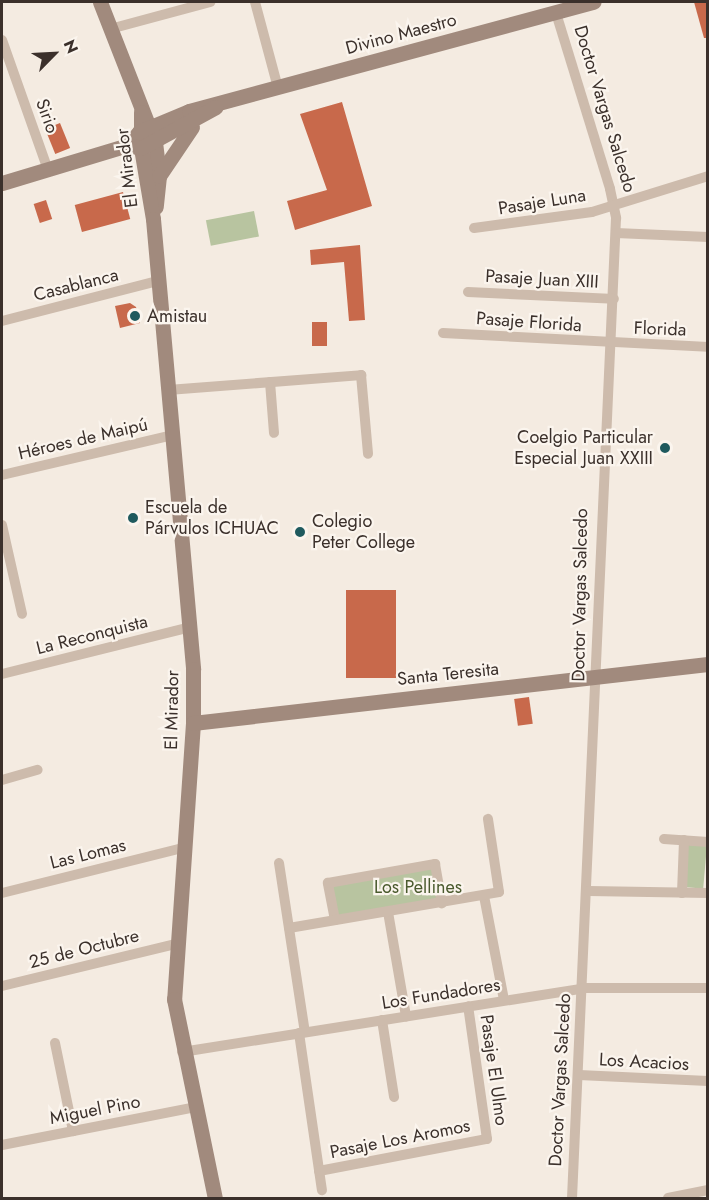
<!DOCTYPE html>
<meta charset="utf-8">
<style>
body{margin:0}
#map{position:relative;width:709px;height:1200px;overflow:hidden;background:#f4ebe1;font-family:Jost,sans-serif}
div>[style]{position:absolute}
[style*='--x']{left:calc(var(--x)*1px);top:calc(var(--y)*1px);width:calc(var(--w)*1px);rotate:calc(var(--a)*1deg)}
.green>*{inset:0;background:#b8c4a0;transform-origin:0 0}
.building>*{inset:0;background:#c8694b;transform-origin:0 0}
.street>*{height:10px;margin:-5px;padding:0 5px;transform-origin:5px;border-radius:5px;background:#cdbbac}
.secondary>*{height:15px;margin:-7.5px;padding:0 7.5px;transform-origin:7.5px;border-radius:7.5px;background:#a18a7d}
.dots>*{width:16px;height:16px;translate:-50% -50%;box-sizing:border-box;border:3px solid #fbf5ee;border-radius:50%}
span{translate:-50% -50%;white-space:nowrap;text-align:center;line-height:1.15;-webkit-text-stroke:4.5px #fbf5ee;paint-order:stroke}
.street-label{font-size:18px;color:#3b302b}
.poi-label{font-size:18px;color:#3b302b}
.left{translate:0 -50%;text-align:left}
.right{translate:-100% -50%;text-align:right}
.park-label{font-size:18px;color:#4a5a2e}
.frame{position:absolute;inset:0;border:3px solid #3b302b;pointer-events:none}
.north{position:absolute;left:24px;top:24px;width:60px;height:60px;-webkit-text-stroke:4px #fbf5ee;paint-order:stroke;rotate:66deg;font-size:16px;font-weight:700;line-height:24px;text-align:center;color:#3b302b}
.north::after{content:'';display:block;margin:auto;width:21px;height:27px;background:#3b302b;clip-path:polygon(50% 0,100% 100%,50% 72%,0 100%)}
</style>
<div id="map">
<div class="green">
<i style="left:254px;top:211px;width:26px;height:49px;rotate:79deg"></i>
<i style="left:686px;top:844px;width:21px;height:43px;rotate:5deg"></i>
<i style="left:434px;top:865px;width:37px;height:107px;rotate:81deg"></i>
</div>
<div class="building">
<i style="clip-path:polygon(694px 2px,708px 2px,708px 38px,704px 38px)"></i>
<i style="clip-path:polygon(342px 102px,372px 206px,295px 230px,287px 201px,327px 190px,300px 114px)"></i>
<i style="left:60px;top:123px;width:27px;height:16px;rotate:68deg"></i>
<i style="left:123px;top:192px;width:28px;height:50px;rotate:75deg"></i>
<i style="left:46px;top:200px;width:20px;height:13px;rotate:72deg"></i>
<i style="clip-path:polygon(360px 245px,365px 320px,349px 321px,344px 262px,311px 265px,310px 250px)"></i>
<i style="clip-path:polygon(130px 303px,136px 307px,140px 323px,120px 328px,115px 306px)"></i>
<i style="left:312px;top:322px;width:15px;height:24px"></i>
<i style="left:346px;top:590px;width:50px;height:88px"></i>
<i style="left:529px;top:697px;width:27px;height:15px;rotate:82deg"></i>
</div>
<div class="street">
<i style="--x:255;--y:2;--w:89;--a:75"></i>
<i style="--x:556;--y:13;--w:184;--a:72.9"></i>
<i style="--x:610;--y:189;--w:30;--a:78"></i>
<i style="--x:616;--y:218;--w:981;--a:92.57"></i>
<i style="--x:110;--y:29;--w:104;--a:-15.1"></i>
<i style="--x:2;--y:40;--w:138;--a:70.5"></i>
<i style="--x:474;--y:228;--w:119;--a:-7.7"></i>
<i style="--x:592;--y:212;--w:121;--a:-17.2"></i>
<i style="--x:616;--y:233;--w:92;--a:2.5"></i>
<i style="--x:468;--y:292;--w:146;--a:2.7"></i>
<i style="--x:2;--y:321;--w:161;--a:-14.4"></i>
<i style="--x:443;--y:333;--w:265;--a:3"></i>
<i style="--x:270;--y:382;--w:51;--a:85.5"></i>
<i style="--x:168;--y:390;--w:194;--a:-4.4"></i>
<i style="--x:361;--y:375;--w:79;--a:84.9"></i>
<i style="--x:2;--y:475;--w:175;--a:-13.2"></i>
<i style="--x:2;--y:525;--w:91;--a:77.3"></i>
<i style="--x:2;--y:674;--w:195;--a:-14"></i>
<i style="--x:2;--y:780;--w:37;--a:-16"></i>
<i style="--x:664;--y:839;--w:44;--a:3.9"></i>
<i style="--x:279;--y:863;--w:171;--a:81.3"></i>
<i style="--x:589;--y:891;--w:119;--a:1"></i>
<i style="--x:2;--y:893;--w:187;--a:-14"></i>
<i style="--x:682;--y:893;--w:53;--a:-87.8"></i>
<i style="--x:484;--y:896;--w:106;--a:79.1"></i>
<i style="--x:388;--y:912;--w:106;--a:80.2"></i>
<i style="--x:335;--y:920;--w:38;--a:-101"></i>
<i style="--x:328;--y:883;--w:109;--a:-10.1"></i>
<i style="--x:435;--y:864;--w:40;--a:80"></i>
<i style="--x:289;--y:928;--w:213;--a:-9.7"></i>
<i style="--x:499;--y:892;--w:74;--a:-98.6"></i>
<i style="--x:2;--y:986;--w:178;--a:-13.6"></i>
<i style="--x:382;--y:1020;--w:78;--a:81.1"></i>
<i style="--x:299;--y:1033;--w:159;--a:81.7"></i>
<i style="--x:55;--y:1043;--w:90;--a:78.4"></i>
<i style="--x:182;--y:1052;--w:407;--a:-9"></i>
<i style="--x:584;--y:988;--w:124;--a:0"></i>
<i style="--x:579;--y:1075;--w:129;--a:2.7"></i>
<i style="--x:2;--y:1145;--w:197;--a:-11.1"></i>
<i style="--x:319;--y:1171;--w:171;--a:-10.8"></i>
<i style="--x:487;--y:1139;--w:134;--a:-98.1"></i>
<i style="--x:668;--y:1198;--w:41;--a:-11.3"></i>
</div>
<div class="secondary">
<i style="--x:100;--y:2;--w:150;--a:68.6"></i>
<i style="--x:155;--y:142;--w:34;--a:83"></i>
<i style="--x:159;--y:176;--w:31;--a:96"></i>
<i style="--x:141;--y:112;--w:36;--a:90"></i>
<i style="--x:141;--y:148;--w:72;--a:80.4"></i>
<i style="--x:153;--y:219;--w:452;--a:84.9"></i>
<i style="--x:193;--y:669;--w:54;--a:90"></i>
<i style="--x:193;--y:723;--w:277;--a:93.9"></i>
<i style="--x:174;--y:999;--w:203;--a:78.4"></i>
<i style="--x:128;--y:145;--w:17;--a:-50"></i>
<i style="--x:139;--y:132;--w:54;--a:-22.8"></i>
<i style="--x:189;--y:111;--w:419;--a:-15.1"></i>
<i style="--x:159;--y:176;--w:59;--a:-56"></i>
<i style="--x:2;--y:183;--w:132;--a:-16.8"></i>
<i style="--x:128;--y:145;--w:13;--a:13"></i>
<i style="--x:141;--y:148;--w:85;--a:-28.7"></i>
<i style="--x:193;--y:723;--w:518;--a:-6.54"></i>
</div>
<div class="dots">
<i style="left:135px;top:316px;background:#1f5a5e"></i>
<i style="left:665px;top:448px;background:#1f5a5e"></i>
<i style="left:133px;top:518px;background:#1f5a5e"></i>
<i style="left:300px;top:532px;background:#1f5a5e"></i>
</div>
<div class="street-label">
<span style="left:401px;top:34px;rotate:-15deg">Divino Maestro</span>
<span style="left:605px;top:109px;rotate:73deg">Doctor Vargas Salcedo</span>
<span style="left:47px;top:116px;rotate:70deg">Sirio</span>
<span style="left:127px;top:168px;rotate:-97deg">El Mirador</span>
<span style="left:542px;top:202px;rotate:-9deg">Pasaje Luna</span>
<span style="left:542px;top:279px;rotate:3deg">Pasaje Juan XIII</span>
<span style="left:76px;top:285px;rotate:-14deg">Casablanca</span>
<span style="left:529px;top:322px;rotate:4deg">Pasaje Florida</span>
<span style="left:660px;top:329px;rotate:2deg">Florida</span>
<span style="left:83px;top:439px;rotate:-13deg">Héroes de Maipú</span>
<span style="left:580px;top:595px;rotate:-89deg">Doctor Vargas Salcedo</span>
<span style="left:92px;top:635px;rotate:-14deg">La Reconquista</span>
<span style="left:448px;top:674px;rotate:-6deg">Santa Teresita</span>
<span style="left:172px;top:710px;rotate:-89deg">El Mirador</span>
<span style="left:88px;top:854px;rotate:-14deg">Las Lomas</span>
<span style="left:84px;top:949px;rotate:-14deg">25 de Octubre</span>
<span style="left:441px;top:994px;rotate:-9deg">Los Fundadores</span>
<span style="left:644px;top:1062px;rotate:3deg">Los Acacios</span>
<span style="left:494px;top:1070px;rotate:82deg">Pasaje El Ulmo</span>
<span style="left:560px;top:1080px;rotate:-87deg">Doctor Vargas Salcedo</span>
<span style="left:95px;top:1110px;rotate:-11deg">Miguel Pino</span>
<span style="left:400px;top:1139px;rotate:-11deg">Pasaje Los Aromos</span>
</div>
<div class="poi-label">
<span class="left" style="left:147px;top:316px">Amistau</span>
<span class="right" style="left:653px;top:448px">Coelgio Particular<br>Especial Juan XXIII</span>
<span class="left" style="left:145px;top:518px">Escuela de<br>Párvulos ICHUAC</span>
<span class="left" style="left:312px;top:532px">Colegio<br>Peter College</span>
</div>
<div class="park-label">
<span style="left:418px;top:887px">Los Pellines</span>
</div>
<div class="frame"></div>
<div class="north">N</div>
</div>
